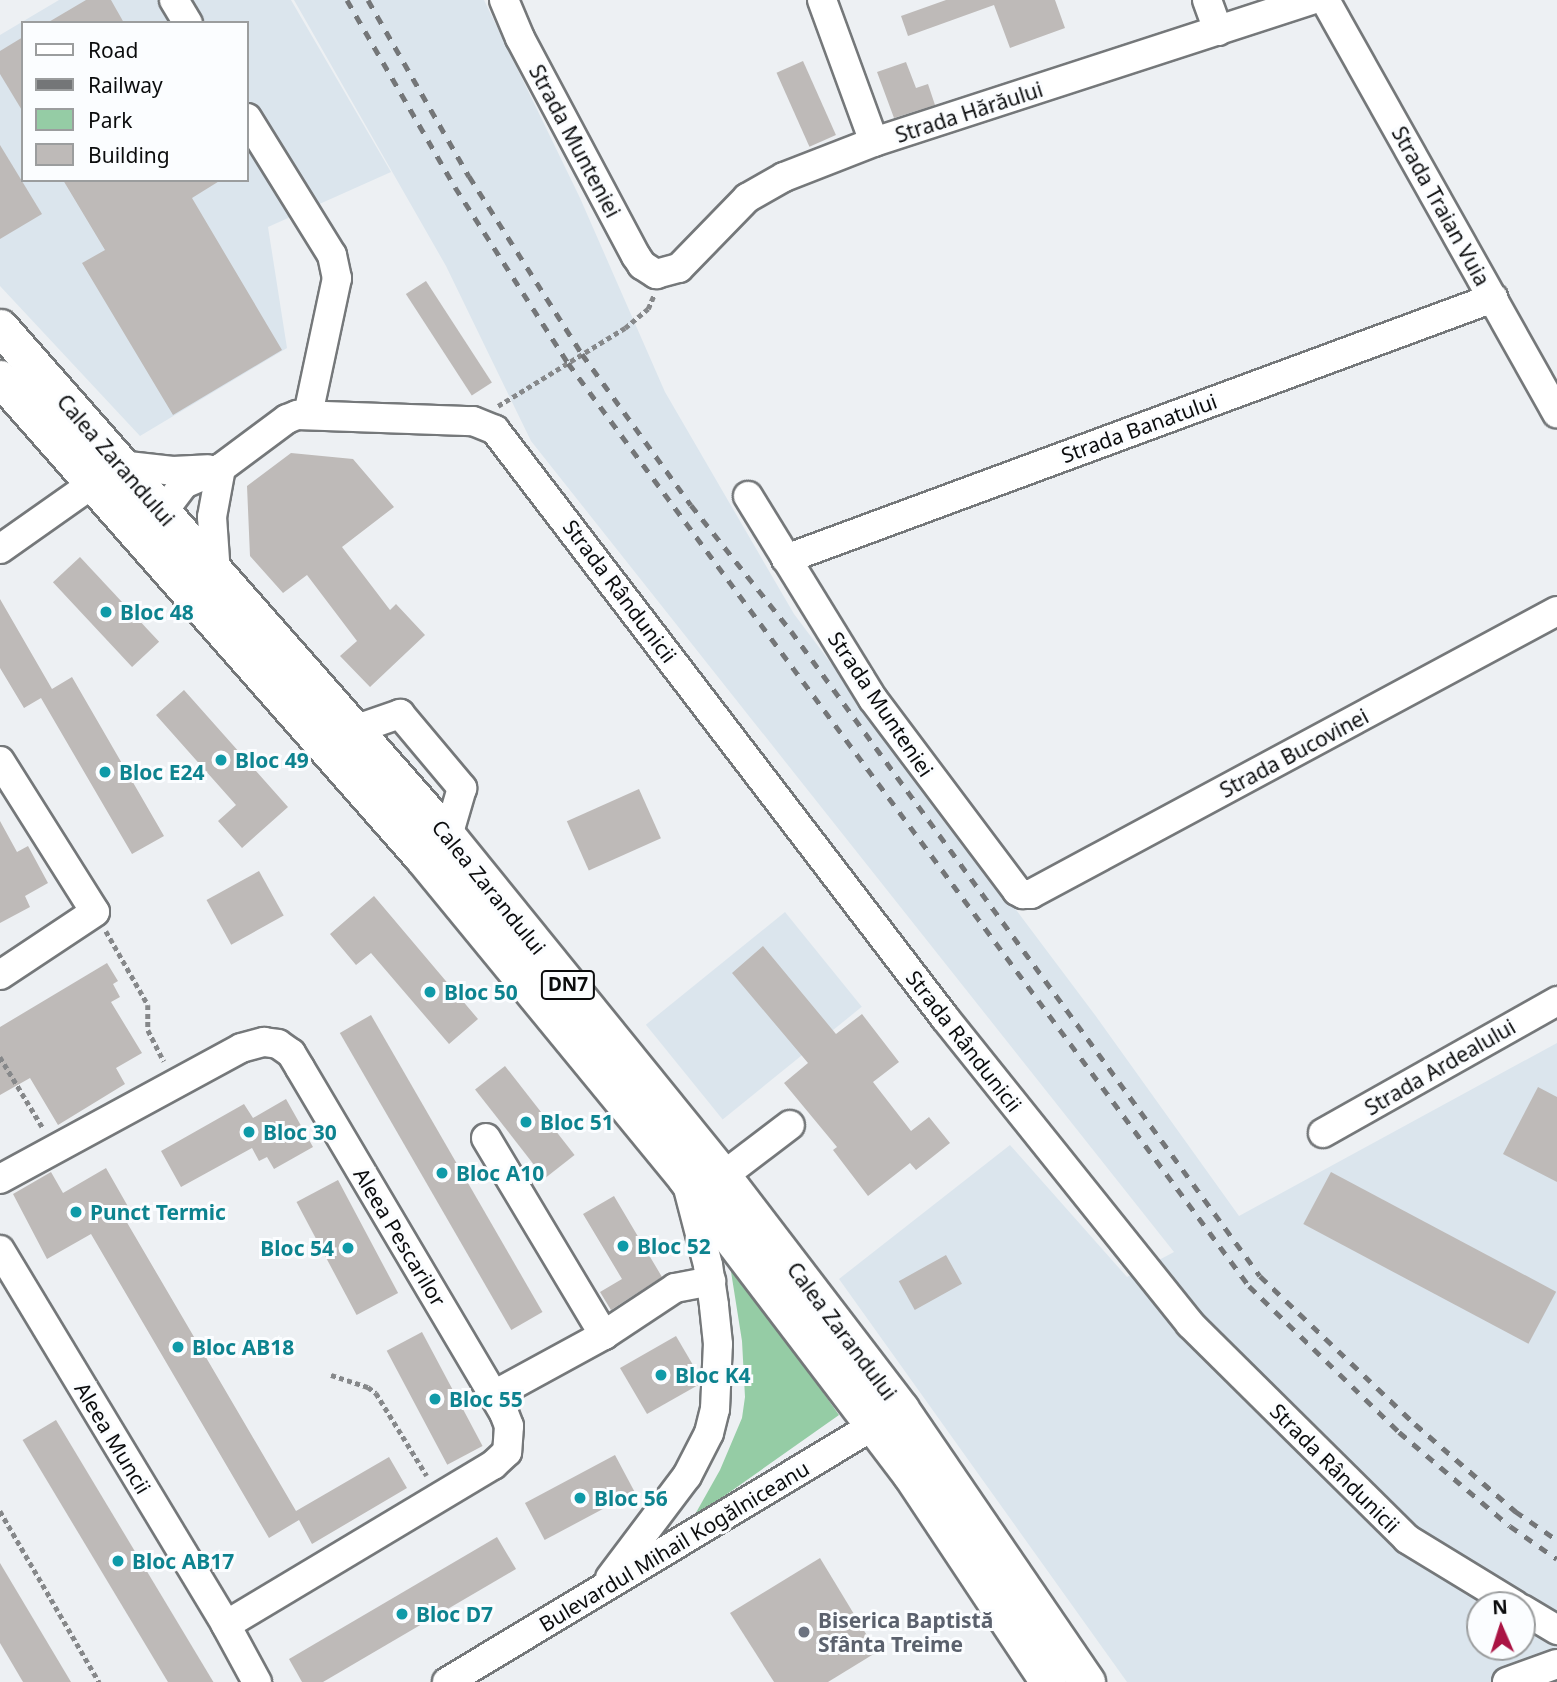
<!DOCTYPE html>
<meta charset="utf-8">
<style>
body{margin:0}
#map{position:relative;width:1557px;height:1682px;overflow:hidden;background:#edf0f3;font-family:"Noto Sans",sans-serif}
div>[style]{position:absolute}
[style*='--x']{left:calc(var(--x)*1px);top:calc(var(--y)*1px);width:calc(var(--w)*1px);rotate:calc(var(--a)*1deg)}
.built>*{inset:0;background:#dbe5ed;transform-origin:0 0}
.green>*{inset:0;background:#95cca5}
.building>*{inset:0;background:#bebab8;transform-origin:0 0}
.path>*{height:4.5px;margin-top:-2.25px;transform-origin:0;background:repeating-linear-gradient(90deg,#86888a 0 5px,transparent 0 8.5px)}
.roads{filter:drop-shadow(2px 0 #75787a) drop-shadow(-2px 0 #75787a) drop-shadow(0 2px #75787a) drop-shadow(0 -2px #75787a)}
.minor>*{height:28px;margin:-14px;padding:0 14px;transform-origin:14px;border-radius:14px;background:#fff}
.major>*{height:35px;margin:-17.5px;padding:0 17.5px;transform-origin:17.5px;border-radius:17.5px;background:#fff}
.rail>*{height:5px;margin-top:-2.5px;transform-origin:0;background:repeating-linear-gradient(90deg,#747678 0 9px,transparent 0 18px)}
.dots>*{width:19px;height:19px;translate:-50% -50%;box-sizing:border-box;border:4px solid #fbfdff;border-radius:50%}
span{translate:-50% -50%;white-space:nowrap;text-align:center;line-height:1.15;-webkit-text-stroke:6px #fbfdff;paint-order:stroke}
.shield-label span{padding:2px 5px;background:#fbfdff;border:2px solid;border-radius:5px;-webkit-text-stroke-width:0}
.shield-label{font-size:19px;color:#0b0c0d;font-weight:700}
.street-label{font-size:21px;color:#0b0c0d}
.culture-label{font-size:21px;color:#0d838f;font-weight:700}
.left{translate:0 -50%;text-align:left}
.right{translate:-100% -50%;text-align:right}
.worship-label{font-size:21px;color:#5b616d;font-weight:700}
.legend{position:absolute;left:21px;top:21px;width:228px;height:161px;box-sizing:border-box;background:#fbfdff;border:2px solid #9b9d9e;margin:0;padding:9px 12px;list-style:none;font-size:21px;color:#0b0c0d}
.legend li{display:flex;align-items:center;gap:14px;height:35px}
.legend b{width:35px;border:2px solid #9b9d9e}
.north{position:absolute;left:1466px;top:1591px;width:70px;height:70px;box-sizing:border-box;background:#fbfdff;border:2px solid #9b9d9e;border-radius:50%;rotate:357deg;font-size:19px;font-weight:700;line-height:28px;text-align:center;color:#0b0c0d}
.north::after{content:'';display:block;margin:auto;width:24px;height:32px;background:#aa1444;clip-path:polygon(50% 0,100% 100%,50% 72%,0 100%)}
</style>
<div id="map">
<div class="built">
<i style="clip-path:polygon(evenodd,59px 0,291px 0,391px 172px,268px 227px,287px 348px,140px 436px,0 286px,0 35px,59px 0,23px 23px,247px 23px,247px 180px,23px 180px,23px 23px)"></i>
<i style="clip-path:polygon(evenodd,294px 0,484px 0,580px 198px,665px 392px,794px 614px,1095px 1015px,1239px 1216px,1557px 1043px,1557px 1682px,1127px 1682px,839px 1279px,1010px 1145px,1127px 1277px,1174px 1252px,531px 441px,446px 266px,294px 0,1480px 1605px,1522px 1605px,1522px 1647px,1480px 1647px,1480px 1605px)"></i>
<i style="left:785px;top:912px;width:122px;height:179px;rotate:51deg"></i>
</div>
<div class="green">
<i style="clip-path:polygon(729px 1259px,839px 1415px,693px 1518px,720px 1470px,742px 1418px,745px 1397px,742px 1341px)"></i>
</div>
<div class="building">
<i style="clip-path:polygon(86px 0,111px 0,124px 23px,47px 23px)"></i>
<i style="clip-path:polygon(946px 0,1055px 0,1065px 28px,1010px 48px,994px 5px,908px 36px,901px 16px)"></i>
<i style="clip-path:polygon(23px 37px,23px 112px,0 74px,0 51px)"></i>
<i style="left:803px;top:61px;width:81px;height:29px;rotate:66deg"></i>
<i style="clip-path:polygon(906px 62px,916px 88px,928px 84px,935px 105px,894px 118px,877px 72px)"></i>
<i style="clip-path:polygon(0 145px,42px 214px,0 239px)"></i>
<i style="clip-path:polygon(63px 180px,221px 180px,192px 198px,282px 350px,173px 415px,82px 263px,105px 250px)"></i>
<i style="left:426px;top:281px;width:121px;height:24px;rotate:57deg"></i>
<i style="clip-path:polygon(291px 453px,353px 459px,394px 507px,342px 547px,390px 610px,396px 604px,425px 635px,370px 687px,340px 656px,357px 641px,307px 575px,283px 593px,250px 556px,247px 486px)"></i>
<i style="left:80px;top:557px;width:116px;height:37px;rotate:47deg"></i>
<i style="clip-path:polygon(0 599px,52px 689px,72px 677px,164px 836px,132px 854px,41px 698px,24px 708px,0 668px)"></i>
<i style="clip-path:polygon(184px 690px,288px 807px,242px 848px,218px 821px,236px 805px,156px 715px)"></i>
<i style="left:639px;top:789px;width:54px;height:79px;rotate:66deg"></i>
<i style="clip-path:polygon(0 821px,17px 852px,28px 846px,48px 883px,25px 896px,30px 907px,0 923px)"></i>
<i style="left:259px;top:871px;width:51px;height:60px;rotate:61deg"></i>
<i style="clip-path:polygon(374px 896px,478px 1019px,449px 1044px,371px 953px,356px 965px,330px 934px)"></i>
<i style="clip-path:polygon(763px 946px,836px 1034px,862px 1014px,899px 1062px,873px 1082px,911px 1131px,929px 1117px,950px 1143px,916px 1170px,910px 1163px,868px 1196px,833px 1150px,837px 1147px,784px 1083px,808px 1063px,732px 973px)"></i>
<i style="clip-path:polygon(107px 963px,118px 981px,113px 984px,120px 997px,111px 1002px,142px 1053px,116px 1068px,125px 1084px,58px 1125px,30px 1078px,0 1095px,0 1027px)"></i>
<i style="left:371px;top:1015px;width:343px;height:36px;rotate:60deg"></i>
<i style="left:505px;top:1066px;width:113px;height:38px;rotate:52deg"></i>
<i style="clip-path:polygon(1538px 1087px,1557px 1097px,1557px 1182px,1503px 1154px)"></i>
<i style="clip-path:polygon(286px 1099px,313px 1147px,274px 1169px,267px 1157px,259px 1161px,252px 1148px,181px 1187px,161px 1151px,244px 1104px,253px 1118px)"></i>
<i style="clip-path:polygon(106px 1168px,130px 1210px,122px 1214px,296px 1511px,389px 1457px,407px 1488px,312px 1544px,299px 1520px,269px 1538px,91px 1234px,47px 1259px,13px 1194px,51px 1172px,63px 1193px)"></i>
<i style="left:1331px;top:1172px;width:255px;height:59px;rotate:28deg"></i>
<i style="left:338px;top:1180px;width:128px;height:47px;rotate:62deg"></i>
<i style="clip-path:polygon(614px 1196px,662px 1277px,611px 1310px,600px 1292px,622px 1279px,583px 1214px)"></i>
<i style="left:946px;top:1255px;width:33px;height:54px;rotate:61deg"></i>
<i style="left:422px;top:1332px;width:129px;height:40px;rotate:62deg"></i>
<i style="clip-path:polygon(676px 1336px,700px 1377px,700px 1384px,647px 1414px,620px 1368px)"></i>
<i style="left:56px;top:1420px;width:306px;height:39px;rotate:59deg"></i>
<i style="left:615px;top:1455px;width:42px;height:102px;rotate:62deg"></i>
<i style="clip-path:polygon(497px 1537px,516px 1569px,323px 1682px,302px 1682px,289px 1659px)"></i>
<i style="clip-path:polygon(820px 1558px,877px 1652px,828px 1682px,774px 1682px,730px 1613px)"></i>
<i style="clip-path:polygon(0 1563px,71px 1682px,23px 1682px,0 1643px)"></i>
</div>
<div class="path">
<i style="--x:498;--y:406;--w:149;--a:-31.6"></i>
<i style="--x:625;--y:328;--w:30;--a:-40"></i>
<i style="--x:648;--y:309;--w:15;--a:-67"></i>
<i style="--x:106;--y:931;--w:85;--a:60.4"></i>
<i style="--x:148;--y:1005;--w:25;--a:90"></i>
<i style="--x:148;--y:1030;--w:35;--a:63"></i>
<i style="--x:0;--y:1057;--w:83;--a:58.8"></i>
<i style="--x:331;--y:1375;--w:39;--a:18"></i>
<i style="--x:368;--y:1387;--w:10;--a:37"></i>
<i style="--x:376;--y:1393;--w:97;--a:58.4"></i>
<i style="--x:0;--y:1511;--w:198;--a:59.9"></i>
</div>
<div class="roads">
<div class="minor">
<i style="--x:174;--y:0;--w:27;--a:59"></i>
<i style="--x:504;--y:0;--w:41;--a:67.2"></i>
<i style="--x:520;--y:38;--w:247;--a:62"></i>
<i style="--x:636;--y:256;--w:11;--a:56"></i>
<i style="--x:642;--y:265;--w:17;--a:33"></i>
<i style="--x:656;--y:274;--w:24;--a:-15"></i>
<i style="--x:679;--y:268;--w:98;--a:-45.8"></i>
<i style="--x:747;--y:198;--w:43;--a:-29.6"></i>
<i style="--x:784;--y:177;--w:97;--a:-21.3"></i>
<i style="--x:874;--y:142;--w:460;--a:-18"></i>
<i style="--x:822;--y:0;--w:151;--a:69.9"></i>
<i style="--x:1207;--y:0;--w:33;--a:70"></i>
<i style="--x:1325;--y:0;--w:474;--a:60.7"></i>
<i style="--x:247;--y:118;--w:161;--a:58.2"></i>
<i style="--x:332;--y:255;--w:24;--a:78"></i>
<i style="--x:337;--y:278;--w:140;--a:102"></i>
<i style="--x:748;--y:496;--w:238;--a:58.4"></i>
<i style="--x:873;--y:699;--w:240;--a:53.1"></i>
<i style="--x:1017;--y:891;--w:7;--a:27"></i>
<i style="--x:1023;--y:894;--w:8;--a:0"></i>
<i style="--x:1031;--y:894;--w:597;--a:-28.28"></i>
<i style="--x:148;--y:525;--w:18;--a:-41"></i>
<i style="--x:162;--y:513;--w:36;--a:-53"></i>
<i style="--x:184;--y:484;--w:40;--a:-23.4"></i>
<i style="--x:221;--y:468;--w:82;--a:-36.6"></i>
<i style="--x:287;--y:419;--w:11;--a:-22"></i>
<i style="--x:297;--y:415;--w:176;--a:2"></i>
<i style="--x:473;--y:421;--w:24;--a:22"></i>
<i style="--x:495;--y:430;--w:740;--a:52.57"></i>
<i style="--x:945;--y:1018;--w:392;--a:51.3"></i>
<i style="--x:1190;--y:1324;--w:305;--a:44.7"></i>
<i style="--x:1407;--y:1539;--w:127;--a:31.4"></i>
<i style="--x:0;--y:549;--w:146;--a:-35.2"></i>
<i style="--x:119;--y:465;--w:54;--a:6.3"></i>
<i style="--x:173;--y:471;--w:35;--a:-3"></i>
<i style="--x:786;--y:559;--w:754;--a:-20.26"></i>
<i style="--x:216;--y:574;--w:57;--a:-94"></i>
<i style="--x:212;--y:517;--w:50;--a:-79.6"></i>
<i style="--x:354;--y:730;--w:49;--a:-19.2"></i>
<i style="--x:400;--y:714;--w:97;--a:50"></i>
<i style="--x:462;--y:788;--w:50;--a:106.3"></i>
<i style="--x:0;--y:761;--w:178;--a:57.8"></i>
<i style="--x:95;--y:912;--w:114;--a:146.4"></i>
<i style="--x:1323;--y:1133;--w:269;--a:-29.4"></i>
<i style="--x:486;--y:1138;--w:230;--a:59.1"></i>
<i style="--x:604;--y:1335;--w:125;--a:151.4"></i>
<i style="--x:723;--y:1176;--w:84;--a:-37.3"></i>
<i style="--x:0;--y:1179;--w:274;--a:-28.5"></i>
<i style="--x:241;--y:1048;--w:24;--a:-15"></i>
<i style="--x:264;--y:1042;--w:14;--a:8"></i>
<i style="--x:278;--y:1044;--w:16;--a:35"></i>
<i style="--x:291;--y:1053;--w:17;--a:59"></i>
<i style="--x:300;--y:1068;--w:401;--a:59.4"></i>
<i style="--x:504;--y:1413;--w:14;--a:69"></i>
<i style="--x:509;--y:1426;--w:26;--a:94"></i>
<i style="--x:507;--y:1452;--w:19;--a:137"></i>
<i style="--x:493;--y:1465;--w:311;--a:149.1"></i>
<i style="--x:0;--y:1250;--w:438;--a:58.9"></i>
<i style="--x:226;--y:1625;--w:65;--a:61.5"></i>
<i style="--x:604;--y:1335;--w:85;--a:-33.5"></i>
<i style="--x:675;--y:1288;--w:37;--a:-11"></i>
<i style="--x:610;--y:1578;--w:128;--a:-53"></i>
<i style="--x:687;--y:1476;--w:48;--a:-62.9"></i>
<i style="--x:709;--y:1433;--w:25;--a:-76"></i>
<i style="--x:715;--y:1409;--w:65;--a:-87.4"></i>
<i style="--x:718;--y:1344;--w:39;--a:-96"></i>
<i style="--x:714;--y:1305;--w:40;--a:-98.5"></i>
<i style="--x:708;--y:1265;--w:80;--a:-104.6"></i>
<i style="--x:1522;--y:1609;--w:41;--a:31"></i>
<i style="--x:447;--y:1682;--w:518;--a:-31.02"></i>
<i style="--x:1507;--y:1682;--w:53;--a:-19.8"></i>
</div>
<div class="major">
<i style="--x:0;--y:327;--w:678;--a:48.65"></i>
<i style="--x:448;--y:836;--w:437;--a:51"></i>
<i style="--x:723;--y:1176;--w:293;--a:52.6"></i>
<i style="--x:901;--y:1409;--w:330;--a:55.7"></i>
<i style="--x:0;--y:378;--w:637;--a:48.63"></i>
<i style="--x:421;--y:856;--w:418;--a:50.6"></i>
<i style="--x:686;--y:1179;--w:370;--a:52.8"></i>
<i style="--x:910;--y:1474;--w:250;--a:56.4"></i>
</div>
</div>
<div class="rail">
<i style="--x:347;--y:0;--w:216;--a:60"></i>
<i style="--x:455;--y:187;--w:209;--a:57.3"></i>
<i style="--x:568;--y:363;--w:1147;--a:53.58"></i>
<i style="--x:1249;--y:1286;--w:209;--a:44.2"></i>
<i style="--x:1399;--y:1432;--w:145;--a:40.3"></i>
<i style="--x:1510;--y:1526;--w:57;--a:35.1"></i>
<i style="--x:368;--y:0;--w:203;--a:60.2"></i>
<i style="--x:469;--y:176;--w:211;--a:57.6"></i>
<i style="--x:582;--y:354;--w:186;--a:54.2"></i>
<i style="--x:691;--y:505;--w:161;--a:51.6"></i>
<i style="--x:791;--y:631;--w:797;--a:53.98"></i>
<i style="--x:1260;--y:1276;--w:214;--a:43.7"></i>
<i style="--x:1415;--y:1424;--w:133;--a:41"></i>
<i style="--x:1515;--y:1511;--w:51;--a:34.6"></i>
</div>
<div class="dots">
<i style="left:106px;top:612px;background:#0f9aa8"></i>
<i style="left:221px;top:760px;background:#0f9aa8"></i>
<i style="left:105px;top:772px;background:#0f9aa8"></i>
<i style="left:430px;top:992px;background:#0f9aa8"></i>
<i style="left:526px;top:1122px;background:#0f9aa8"></i>
<i style="left:249px;top:1132px;background:#0f9aa8"></i>
<i style="left:442px;top:1173px;background:#0f9aa8"></i>
<i style="left:76px;top:1212px;background:#0f9aa8"></i>
<i style="left:623px;top:1246px;background:#0f9aa8"></i>
<i style="left:348px;top:1248px;background:#0f9aa8"></i>
<i style="left:178px;top:1347px;background:#0f9aa8"></i>
<i style="left:661px;top:1375px;background:#0f9aa8"></i>
<i style="left:435px;top:1399px;background:#0f9aa8"></i>
<i style="left:580px;top:1498px;background:#0f9aa8"></i>
<i style="left:118px;top:1561px;background:#0f9aa8"></i>
<i style="left:402px;top:1614px;background:#0f9aa8"></i>
<i style="left:804px;top:1632px;background:#6b7280"></i>
</div>
<div class="shield-label">
<span style="left:568px;top:985px">DN7</span>
</div>
<div class="street-label">
<span style="left:969px;top:112px;rotate:-18deg">Strada Hărăului</span>
<span style="left:575px;top:141px;rotate:62deg">Strada Munteniei</span>
<span style="left:1441px;top:206px;rotate:61deg">Strada Traian Vuia</span>
<span style="left:1139px;top:428px;rotate:-20deg">Strada Banatului</span>
<span style="left:116px;top:460px;rotate:49deg">Calea Zarandului</span>
<span style="left:620px;top:591px;rotate:53deg">Strada Rândunicii</span>
<span style="left:881px;top:704px;rotate:56deg">Strada Munteniei</span>
<span style="left:1294px;top:753px;rotate:-28deg">Strada Bucovinei</span>
<span style="left:489px;top:887px;rotate:51deg">Calea Zarandului</span>
<span style="left:964px;top:1041px;rotate:52deg">Strada Rândunicii</span>
<span style="left:1440px;top:1067px;rotate:-30deg">Strada Ardealului</span>
<span style="left:400px;top:1237px;rotate:59deg">Aleea Pescarilor</span>
<span style="left:842px;top:1331px;rotate:53deg">Calea Zarandului</span>
<span style="left:113px;top:1438px;rotate:59deg">Aleea Muncii</span>
<span style="left:1335px;top:1468px;rotate:45deg">Strada Rândunicii</span>
<span style="left:674px;top:1546px;rotate:-31deg">Bulevardul Mihail Kogălniceanu</span>
</div>
<div class="culture-label">
<span class="left" style="left:120px;top:612px">Bloc 48</span>
<span class="left" style="left:235px;top:760px">Bloc 49</span>
<span class="left" style="left:119px;top:772px">Bloc E24</span>
<span class="left" style="left:444px;top:992px">Bloc 50</span>
<span class="left" style="left:540px;top:1122px">Bloc 51</span>
<span class="left" style="left:263px;top:1132px">Bloc 30</span>
<span class="left" style="left:456px;top:1173px">Bloc A10</span>
<span class="left" style="left:90px;top:1212px">Punct Termic</span>
<span class="left" style="left:637px;top:1246px">Bloc 52</span>
<span class="right" style="left:334px;top:1248px">Bloc 54</span>
<span class="left" style="left:192px;top:1347px">Bloc AB18</span>
<span class="left" style="left:675px;top:1375px">Bloc K4</span>
<span class="left" style="left:449px;top:1399px">Bloc 55</span>
<span class="left" style="left:594px;top:1498px">Bloc 56</span>
<span class="left" style="left:132px;top:1561px">Bloc AB17</span>
<span class="left" style="left:416px;top:1614px">Bloc D7</span>
</div>
<div class="worship-label">
<span class="left" style="left:818px;top:1632px">Biserica Baptistă<br>Sfânta Treime</span>
</div>
<ul class="legend">
<li><b style="height:9px;background:#fff"></b>Road</li>
<li><b style="height:9px;background:#747678"></b>Railway</li>
<li><b style="height:19px;background:#95cca5"></b>Park</li>
<li><b style="height:19px;background:#bebab8"></b>Building</li>
</ul>
<div class="north">N</div>
</div>
